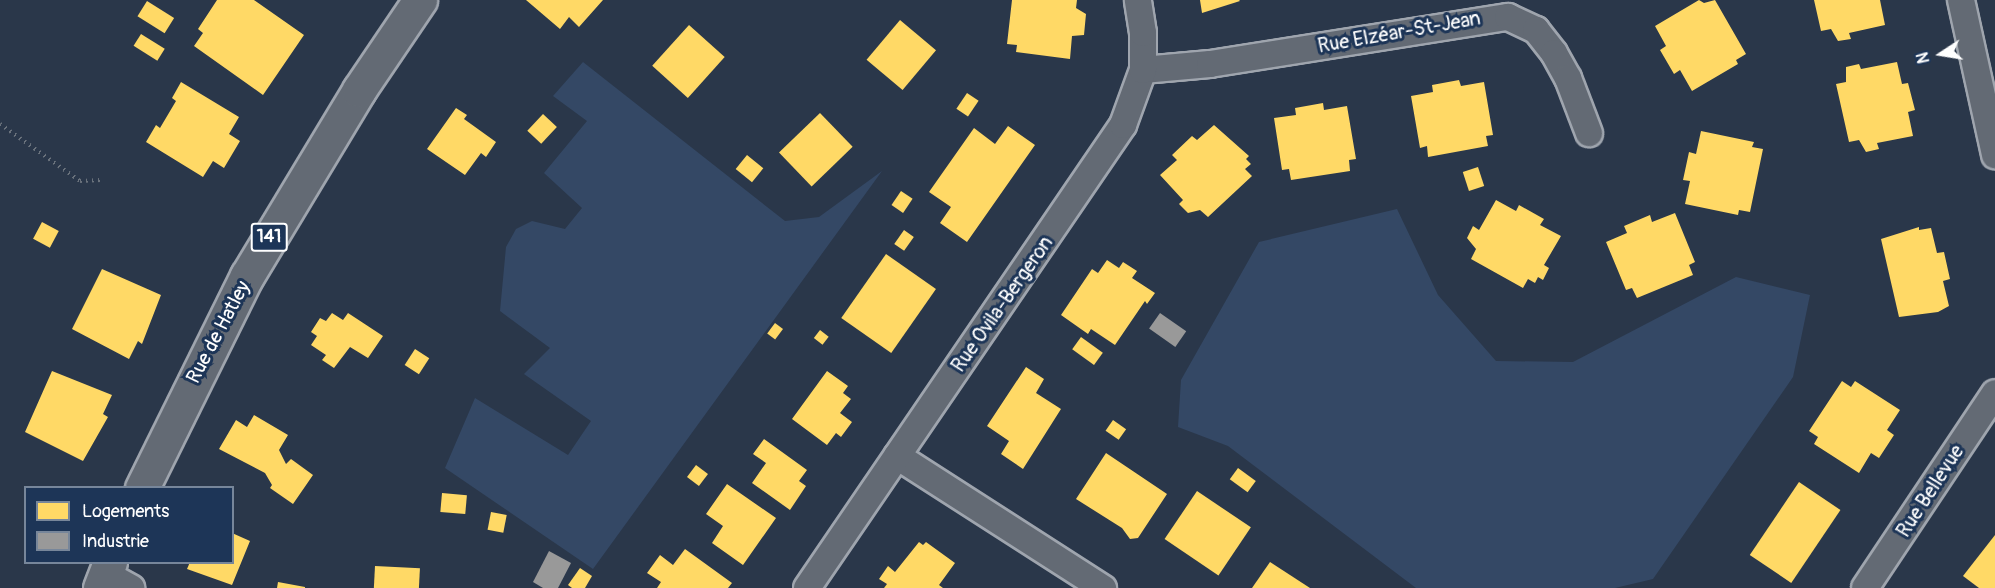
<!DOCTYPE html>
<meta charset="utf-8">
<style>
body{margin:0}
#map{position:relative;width:1995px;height:588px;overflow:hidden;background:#2a374a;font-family:Pangolin,sans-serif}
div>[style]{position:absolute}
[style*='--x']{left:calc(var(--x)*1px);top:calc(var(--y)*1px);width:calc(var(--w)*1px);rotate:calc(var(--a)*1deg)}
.green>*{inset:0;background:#344865}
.homes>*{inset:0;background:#ffd966;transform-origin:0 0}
.industry>*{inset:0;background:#999;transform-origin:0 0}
.path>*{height:4px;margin-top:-2px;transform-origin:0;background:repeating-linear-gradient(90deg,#6a727c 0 1.5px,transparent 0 6px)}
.roads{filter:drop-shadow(2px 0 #9fa5ae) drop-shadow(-2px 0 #9fa5ae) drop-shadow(0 2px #9fa5ae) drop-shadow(0 -2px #9fa5ae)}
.minor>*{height:26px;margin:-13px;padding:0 13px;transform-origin:13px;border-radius:13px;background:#636a74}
.primary>*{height:33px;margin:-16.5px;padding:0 16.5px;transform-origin:16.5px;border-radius:16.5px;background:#636a74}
span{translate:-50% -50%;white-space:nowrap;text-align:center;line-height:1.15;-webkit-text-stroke:6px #1d3557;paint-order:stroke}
.shield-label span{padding:2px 4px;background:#1d3557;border:2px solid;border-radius:4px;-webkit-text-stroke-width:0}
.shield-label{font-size:18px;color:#fff;font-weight:700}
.street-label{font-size:20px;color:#fff}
.legend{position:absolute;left:24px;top:486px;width:210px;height:78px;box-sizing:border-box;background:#1d3557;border:2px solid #77869a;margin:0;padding:8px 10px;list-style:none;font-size:18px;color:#fff}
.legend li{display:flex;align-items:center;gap:12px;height:30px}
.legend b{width:30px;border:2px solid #77869a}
.north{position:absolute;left:1911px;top:24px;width:60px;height:60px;-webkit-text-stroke:4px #1d3557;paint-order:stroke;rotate:258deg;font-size:16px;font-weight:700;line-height:24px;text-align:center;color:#fff}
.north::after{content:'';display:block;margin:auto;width:21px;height:27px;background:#fff;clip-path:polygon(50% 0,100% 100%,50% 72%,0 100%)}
</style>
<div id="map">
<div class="green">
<i style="clip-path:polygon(583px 62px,785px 221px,819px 217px,882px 171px,593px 569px,445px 468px,475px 398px,568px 455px,591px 421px,524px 374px,550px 348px,500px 311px,506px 247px,516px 229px,532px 221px,565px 229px,582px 208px,544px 173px,587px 121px,553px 96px)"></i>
<i style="clip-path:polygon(1397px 209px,1438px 295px,1496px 361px,1573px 362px,1736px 277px,1810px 295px,1793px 377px,1653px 579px,1615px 588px,1416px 588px,1228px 446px,1178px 427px,1181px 380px,1259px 242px)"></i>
</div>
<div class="homes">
<i style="clip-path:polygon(217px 0,254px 0,304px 35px,263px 95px,194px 46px,203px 33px,198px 29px)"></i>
<i style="clip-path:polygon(526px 0,603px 0,579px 27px,569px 17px,560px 29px)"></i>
<i style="clip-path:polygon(1012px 0,1077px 0,1076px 8px,1086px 14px,1084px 35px,1072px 36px,1070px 59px,1016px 52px,1017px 45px,1007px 44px)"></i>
<i style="clip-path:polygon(1200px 0,1239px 0,1240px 1px,1202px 13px)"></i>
<i style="clip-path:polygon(1699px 0,1704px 3px,1715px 0,1746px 54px,1736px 60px,1738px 64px,1692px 91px,1680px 70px,1674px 74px,1660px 50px,1666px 46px,1655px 26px)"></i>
<i style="clip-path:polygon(1814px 0,1880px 0,1885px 25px,1849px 33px,1851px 39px,1838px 41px,1831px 29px,1821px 31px)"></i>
<i style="left:147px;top:1px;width:32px;height:18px;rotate:32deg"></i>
<i style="left:900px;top:20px;width:47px;height:52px;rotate:40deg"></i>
<i style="left:689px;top:25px;width:48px;height:55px;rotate:42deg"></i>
<i style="left:141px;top:34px;width:28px;height:14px;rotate:32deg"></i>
<i style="clip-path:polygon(1897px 62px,1902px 84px,1908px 83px,1915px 110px,1908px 112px,1913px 136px,1877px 143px,1879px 149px,1866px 152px,1859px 140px,1849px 142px,1836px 84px,1846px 82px,1846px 67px,1859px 64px,1861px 69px)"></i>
<i style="clip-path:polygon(1459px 80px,1461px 86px,1484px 82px,1493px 135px,1486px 136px,1488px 146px,1428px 157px,1427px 146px,1420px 148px,1411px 96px,1433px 92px,1432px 85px)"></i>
<i style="clip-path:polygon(181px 82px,239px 117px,229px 134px,240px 141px,224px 168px,213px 161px,203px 177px,146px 142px,156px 125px,160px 128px,176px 101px,172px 98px)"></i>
<i style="left:967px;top:93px;width:14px;height:19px;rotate:34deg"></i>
<i style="clip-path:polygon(1323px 103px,1324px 110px,1347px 106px,1356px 159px,1349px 160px,1350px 171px,1291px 180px,1289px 169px,1282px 170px,1274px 118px,1296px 115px,1295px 108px)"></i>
<i style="clip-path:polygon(456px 108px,467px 115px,464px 119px,496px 142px,486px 157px,481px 153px,465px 175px,427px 149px)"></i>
<i style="left:820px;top:113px;width:47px;height:57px;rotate:46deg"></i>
<i style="left:543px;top:114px;width:19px;height:23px;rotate:43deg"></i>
<i style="clip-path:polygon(1214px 125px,1249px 156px,1246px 159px,1251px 164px,1245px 169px,1252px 176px,1208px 217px,1200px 210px,1188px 213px,1179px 204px,1183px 200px,1160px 175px,1177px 160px,1172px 155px,1192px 136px,1197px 140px)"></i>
<i style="clip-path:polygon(1008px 126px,1035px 145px,967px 242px,940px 223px,951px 207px,929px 192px,974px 128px,995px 144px)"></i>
<i style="clip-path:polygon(1701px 131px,1754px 142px,1752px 147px,1763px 149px,1750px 212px,1739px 210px,1738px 215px,1685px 204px,1690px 181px,1683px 180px,1689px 152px,1696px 154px)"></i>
<i style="left:747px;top:155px;width:21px;height:18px;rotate:39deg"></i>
<i style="left:1478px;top:167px;width:20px;height:16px;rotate:72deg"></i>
<i style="left:901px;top:191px;width:14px;height:17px;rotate:34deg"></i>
<i style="clip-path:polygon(1496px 200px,1516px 211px,1519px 205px,1544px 219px,1540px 225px,1561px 236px,1544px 265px,1549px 268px,1543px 280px,1538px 277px,1535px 283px,1528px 279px,1523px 288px,1471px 259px,1476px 249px,1467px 238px,1473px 226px,1479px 230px)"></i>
<i style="clip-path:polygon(1675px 213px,1695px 262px,1689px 265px,1693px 275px,1637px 298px,1632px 288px,1626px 290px,1606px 242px,1627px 233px,1624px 226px,1650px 215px,1652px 222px)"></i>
<i style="left:42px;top:222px;width:19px;height:19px;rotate:28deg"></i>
<i style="clip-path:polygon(1919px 227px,1919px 230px,1931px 228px,1937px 253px,1944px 252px,1950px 279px,1943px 281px,1949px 306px,1938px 312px,1899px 317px,1881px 239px)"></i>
<i style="left:904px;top:230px;width:12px;height:17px;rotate:35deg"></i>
<i style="left:886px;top:254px;width:61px;height:78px;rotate:35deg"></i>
<i style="clip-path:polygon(1107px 260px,1119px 268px,1123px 262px,1137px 271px,1132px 278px,1155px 293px,1147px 304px,1145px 301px,1115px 345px,1091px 329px,1088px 334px,1061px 315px,1092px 269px,1098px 273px)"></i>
<i style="clip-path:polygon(102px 269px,161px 295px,142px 344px,138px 341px,129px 359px,72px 329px)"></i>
<i style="clip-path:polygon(332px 313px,343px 320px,348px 313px,383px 336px,368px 358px,350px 347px,334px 368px,322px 360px,326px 355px,311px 345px,317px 336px,311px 332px,320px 318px,326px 321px)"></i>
<i style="left:775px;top:323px;width:10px;height:13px;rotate:37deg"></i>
<i style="left:820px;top:330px;width:11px;height:10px;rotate:38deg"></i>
<i style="left:1081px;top:337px;width:27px;height:15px;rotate:36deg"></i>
<i style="left:415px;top:349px;width:17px;height:19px;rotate:33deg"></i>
<i style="clip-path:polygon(1026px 367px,1044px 379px,1036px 393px,1061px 409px,1023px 469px,1001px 454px,1009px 441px,987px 426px)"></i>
<i style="clip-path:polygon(52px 371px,112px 395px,103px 414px,108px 417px,83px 461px,25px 432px)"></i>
<i style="clip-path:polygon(827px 371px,848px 386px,843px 393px,851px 399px,840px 413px,852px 422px,841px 437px,836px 433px,827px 445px,792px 419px)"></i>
<i style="clip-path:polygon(1842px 381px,1851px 387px,1855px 381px,1900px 410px,1887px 430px,1894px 435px,1879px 458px,1871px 453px,1859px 473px,1814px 444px,1818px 437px,1809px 431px)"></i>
<i style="clip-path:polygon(254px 415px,288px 435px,279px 450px,286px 464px,291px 459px,313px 475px,293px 504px,270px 488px,272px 485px,265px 473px,219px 449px,236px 420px,247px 427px)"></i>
<i style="left:1113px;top:420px;width:16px;height:13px;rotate:35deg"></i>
<i style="clip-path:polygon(764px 439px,807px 470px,799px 481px,806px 486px,790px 510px,752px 483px,766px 463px,753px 454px)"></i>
<i style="clip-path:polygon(1106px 453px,1167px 494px,1138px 538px,1130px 539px,1122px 528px,1076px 499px)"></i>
<i style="left:696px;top:465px;width:15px;height:15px;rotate:37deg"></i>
<i style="left:1238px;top:468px;width:22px;height:14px;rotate:36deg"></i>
<i style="left:1799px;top:482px;width:50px;height:88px;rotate:34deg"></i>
<i style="clip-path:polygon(727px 484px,776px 518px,743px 565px,712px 543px,723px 526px,706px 514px)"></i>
<i style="left:1197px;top:491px;width:65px;height:58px;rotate:34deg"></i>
<i style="left:442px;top:493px;width:25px;height:19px;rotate:5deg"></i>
<i style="left:491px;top:512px;width:16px;height:18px;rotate:11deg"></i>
<i style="clip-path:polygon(232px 533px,250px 541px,232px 585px,187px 569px,190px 562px,232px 562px)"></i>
<i style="clip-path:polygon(1995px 535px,1995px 588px,1979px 588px,1963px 576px)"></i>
<i style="clip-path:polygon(919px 542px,923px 545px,926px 542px,955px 563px,939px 585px,943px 588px,884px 588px,887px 584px,879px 579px,888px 566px,895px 572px)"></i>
<i style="clip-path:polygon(685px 549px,732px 583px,728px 588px,657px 588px,661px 582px,647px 573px,660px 555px,673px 565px)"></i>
<i style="clip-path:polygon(1270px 562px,1310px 588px,1252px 588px)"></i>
<i style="left:375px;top:566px;width:45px;height:22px;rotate:3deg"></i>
<i style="clip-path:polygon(580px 568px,592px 576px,585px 588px,572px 588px,568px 585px)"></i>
<i style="clip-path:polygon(278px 582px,305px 587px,305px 588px,277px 588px)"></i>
</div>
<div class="industry">
<i style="left:1160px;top:313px;width:32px;height:19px;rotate:35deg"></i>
<i style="clip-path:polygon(549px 551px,571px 563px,558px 588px,543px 588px,533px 582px)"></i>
</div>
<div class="path">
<i style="--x:0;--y:124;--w:98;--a:35.5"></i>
<i style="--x:80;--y:181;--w:21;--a:-3"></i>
</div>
<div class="roads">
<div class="minor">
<i style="--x:1961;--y:0;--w:159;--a:77.6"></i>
<i style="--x:1143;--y:70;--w:67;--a:-5.1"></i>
<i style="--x:1210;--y:64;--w:302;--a:-9"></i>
<i style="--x:1508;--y:17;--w:31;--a:25"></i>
<i style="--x:1536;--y:30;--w:29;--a:52"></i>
<i style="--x:1554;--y:53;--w:29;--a:61"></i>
<i style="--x:1568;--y:78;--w:59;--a:69.1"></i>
<i style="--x:897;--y:456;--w:245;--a:32.7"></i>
<i style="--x:106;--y:574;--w:29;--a:29"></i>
<i style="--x:807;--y:588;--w:561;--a:-55.69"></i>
<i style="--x:1123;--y:125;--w:59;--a:-70"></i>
<i style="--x:1143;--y:70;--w:37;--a:-90"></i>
<i style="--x:1143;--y:33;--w:33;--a:-99"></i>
<i style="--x:1865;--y:588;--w:234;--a:-56.3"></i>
</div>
<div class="primary">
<i style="--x:142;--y:488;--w:237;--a:-63.7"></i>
<i style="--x:247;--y:276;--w:217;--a:-58.9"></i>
<i style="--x:359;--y:90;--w:109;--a:-55.9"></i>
<i style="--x:100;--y:588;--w:28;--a:-69"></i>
</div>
</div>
<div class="shield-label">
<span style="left:269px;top:237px">141</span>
</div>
<div class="street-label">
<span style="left:1399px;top:32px;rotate:-10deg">Rue Elzéar-St-Jean</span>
<span style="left:1002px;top:304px;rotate:-55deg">Rue Ovila-Bergeron</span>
<span style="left:218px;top:332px;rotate:-62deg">Rue de Hatley</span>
<span style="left:1930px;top:491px;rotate:-57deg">Rue Bellevue</span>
</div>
<ul class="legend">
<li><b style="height:16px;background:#ffd966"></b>Logements</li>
<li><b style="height:16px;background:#999"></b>Industrie</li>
</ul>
<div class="north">N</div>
</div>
